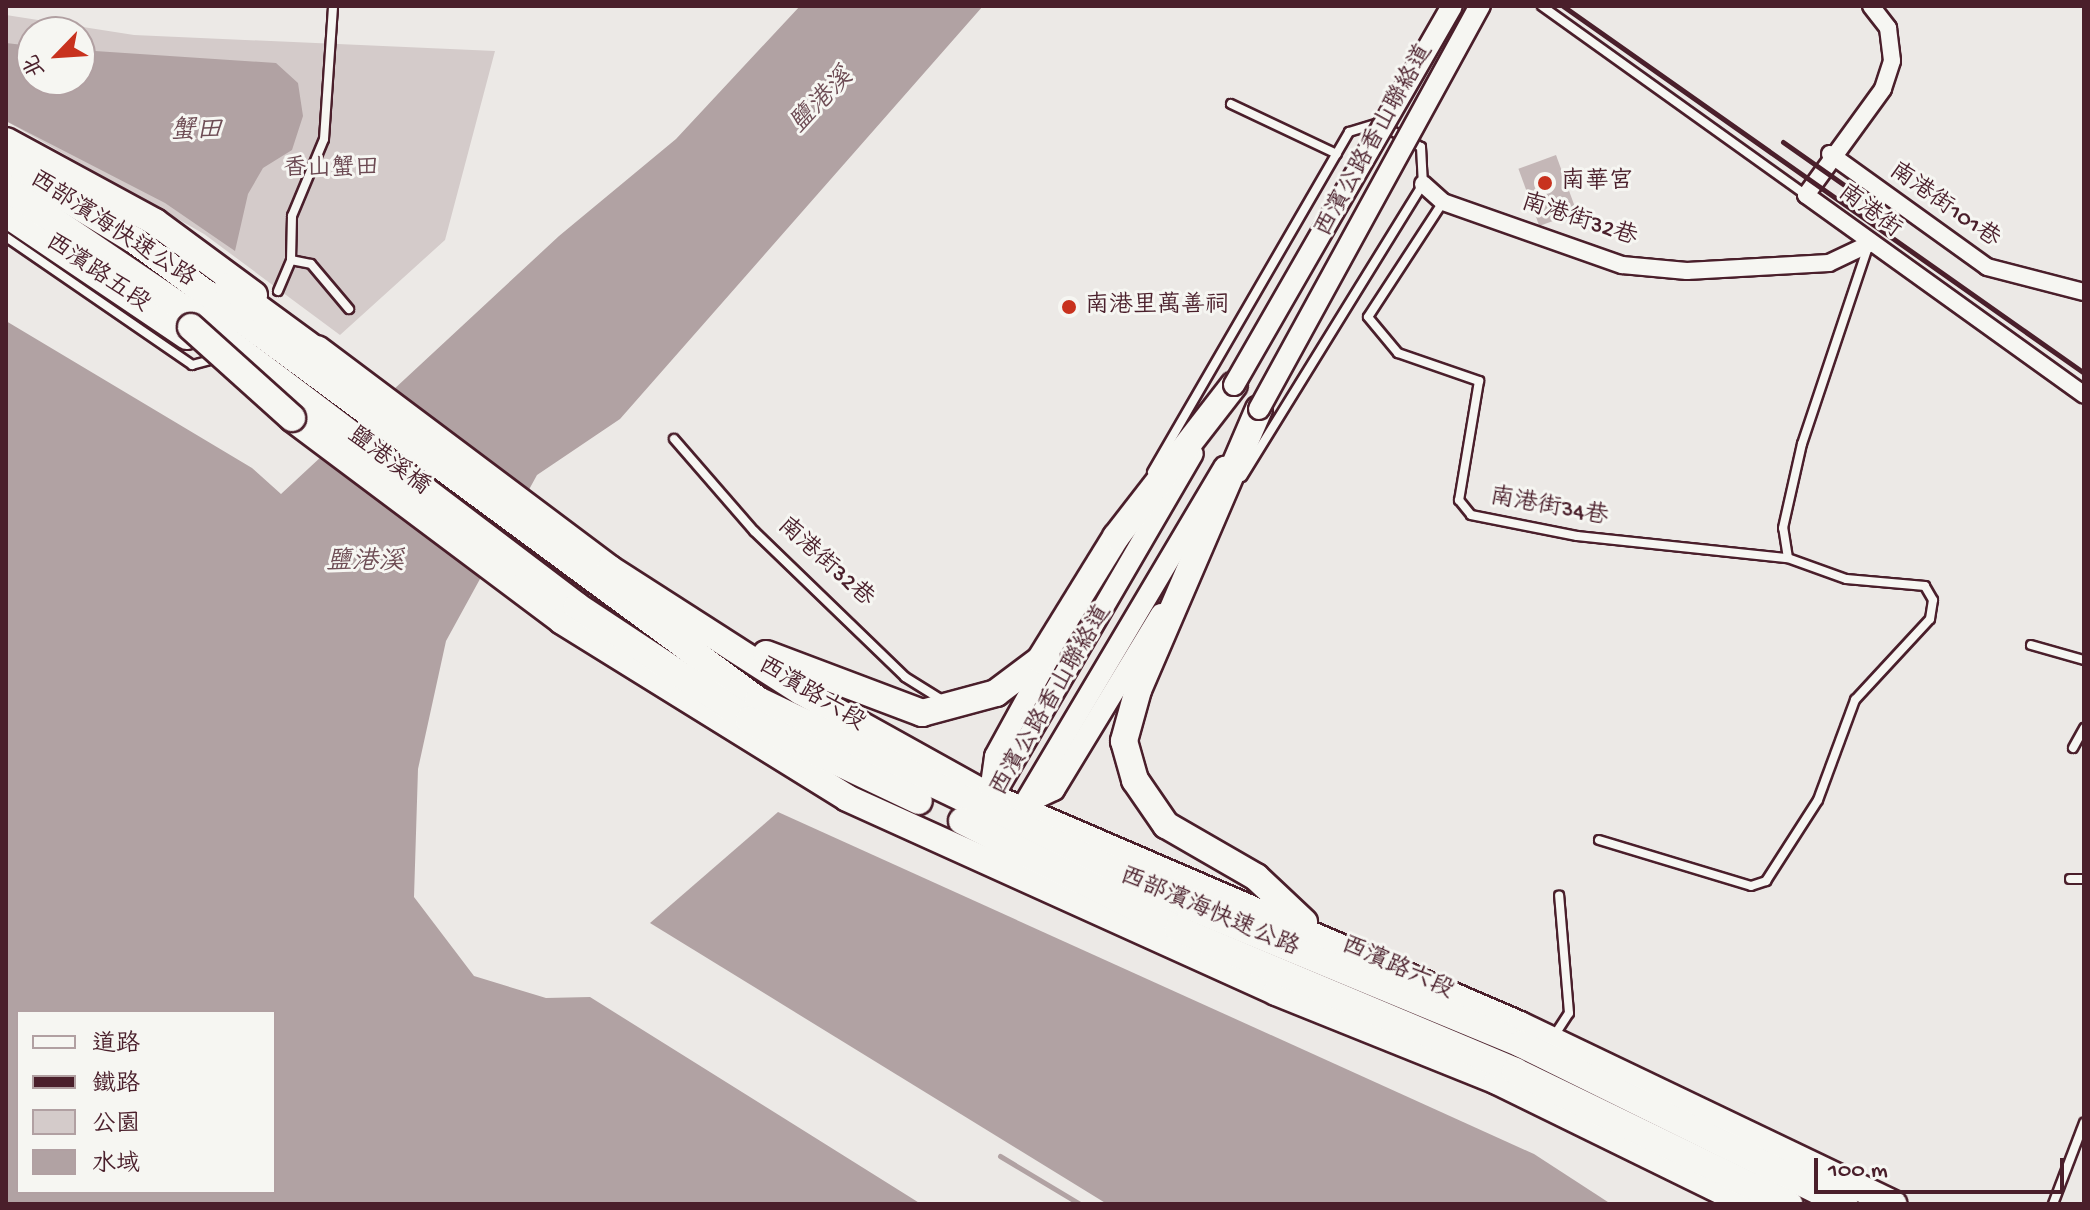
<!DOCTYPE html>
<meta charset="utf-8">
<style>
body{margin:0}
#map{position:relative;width:2090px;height:1210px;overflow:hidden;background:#ece9e6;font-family:"Gochi Hand","LXGW WenKai TC",sans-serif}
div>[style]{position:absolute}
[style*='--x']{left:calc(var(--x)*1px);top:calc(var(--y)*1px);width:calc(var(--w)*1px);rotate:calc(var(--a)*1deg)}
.green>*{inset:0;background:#d4cbca}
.water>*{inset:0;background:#b1a2a3}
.stream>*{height:5px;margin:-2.5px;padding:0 2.5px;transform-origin:2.5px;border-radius:2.5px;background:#b1a2a3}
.building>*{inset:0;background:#c4b7b7;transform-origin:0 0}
.roads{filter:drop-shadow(2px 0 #4a1f2b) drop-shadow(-2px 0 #4a1f2b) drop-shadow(0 2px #4a1f2b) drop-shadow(0 -2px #4a1f2b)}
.service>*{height:8px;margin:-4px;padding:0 4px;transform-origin:4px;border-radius:4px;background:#f6f6f2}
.minor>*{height:16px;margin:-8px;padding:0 8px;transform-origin:8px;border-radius:8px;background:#f6f6f2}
.tertiary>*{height:20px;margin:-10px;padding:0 10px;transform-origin:10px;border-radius:10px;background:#f6f6f2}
.primary>*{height:26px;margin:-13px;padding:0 13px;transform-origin:13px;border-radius:13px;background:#f6f6f2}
.trunk>*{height:26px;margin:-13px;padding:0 13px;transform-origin:13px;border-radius:13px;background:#f6f6f2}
.rail>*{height:5px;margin:-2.5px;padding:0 2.5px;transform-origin:2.5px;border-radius:2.5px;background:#4a1f2b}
.bridges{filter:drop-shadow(2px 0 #4a1f2b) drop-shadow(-2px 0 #4a1f2b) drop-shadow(0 2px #4a1f2b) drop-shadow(0 -2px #4a1f2b)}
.tertiary-bridge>*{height:20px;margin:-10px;padding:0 10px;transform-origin:10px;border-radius:10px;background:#f6f6f2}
.trunk-bridge>*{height:26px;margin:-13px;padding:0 13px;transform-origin:13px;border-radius:13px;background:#f6f6f2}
.dots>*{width:22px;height:22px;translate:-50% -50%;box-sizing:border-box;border:4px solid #f6f6f2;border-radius:50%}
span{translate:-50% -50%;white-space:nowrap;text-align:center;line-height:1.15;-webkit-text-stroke:6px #f6f6f2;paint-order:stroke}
.street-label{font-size:24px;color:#4a1f2b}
.park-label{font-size:24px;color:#6c4a53}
.poi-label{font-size:24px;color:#4a1f2b}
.left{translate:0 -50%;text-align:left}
.water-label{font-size:26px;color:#6e4d55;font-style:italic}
.frame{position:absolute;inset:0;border:8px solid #4a1f2b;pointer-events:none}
.legend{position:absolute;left:16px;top:1010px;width:260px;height:184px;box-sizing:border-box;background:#f6f6f2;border:2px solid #b1a0a2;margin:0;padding:10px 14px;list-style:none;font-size:24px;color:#4a1f2b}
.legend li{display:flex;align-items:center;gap:16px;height:40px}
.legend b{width:40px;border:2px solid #b1a0a2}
.north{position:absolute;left:16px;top:16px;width:80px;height:80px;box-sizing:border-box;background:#f6f6f2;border:2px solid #b1a0a2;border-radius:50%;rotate:245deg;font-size:22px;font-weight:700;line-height:32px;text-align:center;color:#4a1f2b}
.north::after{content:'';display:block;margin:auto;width:28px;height:36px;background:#c8321e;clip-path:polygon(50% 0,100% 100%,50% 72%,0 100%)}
.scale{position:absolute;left:1814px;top:1158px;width:250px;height:36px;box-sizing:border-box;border:4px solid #4a1f2b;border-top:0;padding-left:10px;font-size:24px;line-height:28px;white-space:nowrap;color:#4a1f2b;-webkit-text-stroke:6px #f6f6f2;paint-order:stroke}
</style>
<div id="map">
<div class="green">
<i style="clip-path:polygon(evenodd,6px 15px,134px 35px,495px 51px,445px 240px,340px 335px,204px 234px,6px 121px,6px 15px,32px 32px,80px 32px,80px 80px,32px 80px,32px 32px)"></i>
</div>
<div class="water">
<i style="clip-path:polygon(evenodd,800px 6px,983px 6px,620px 419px,537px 475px,446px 641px,418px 769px,414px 897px,474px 976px,546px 998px,590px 997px,921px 1204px,6px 1204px,6px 321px,252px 468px,281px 494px,559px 236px,676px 139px,800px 6px,18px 1012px,274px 1012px,274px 1192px,18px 1192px,18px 1012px)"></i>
<i style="clip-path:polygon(6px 43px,32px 46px,32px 80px,80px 80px,80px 50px,276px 63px,298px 83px,303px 116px,292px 150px,263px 168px,248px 194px,235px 251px,165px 203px,6px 121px)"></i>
<i style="clip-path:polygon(778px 812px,1534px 1154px,1611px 1204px,1107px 1204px,650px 923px)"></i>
</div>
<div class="stream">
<i style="--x:1000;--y:1156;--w:93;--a:31"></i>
</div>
<div class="building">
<i style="left:1556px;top:155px;width:61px;height:40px;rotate:70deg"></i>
</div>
<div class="roads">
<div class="service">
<i style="--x:1542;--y:6;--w:325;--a:35.6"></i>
<i style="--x:1231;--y:104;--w:117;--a:25.3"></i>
<i style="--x:1443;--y:202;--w:137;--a:123.1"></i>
<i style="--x:1368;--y:317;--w:47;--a:50.2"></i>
<i style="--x:1398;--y:353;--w:86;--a:19.1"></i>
<i style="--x:1479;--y:381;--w:121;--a:99.5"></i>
<i style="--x:1459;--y:500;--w:19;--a:51"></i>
<i style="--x:1471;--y:515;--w:108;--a:11.2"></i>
<i style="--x:1577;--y:536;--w:212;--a:6"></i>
<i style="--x:6;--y:237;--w:226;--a:34.5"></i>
<i style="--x:192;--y:365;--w:28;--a:-15"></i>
<i style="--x:291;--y:260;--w:20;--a:11"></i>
<i style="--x:311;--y:264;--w:59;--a:49.8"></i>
<i style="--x:278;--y:291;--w:34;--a:-67"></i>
<i style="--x:291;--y:260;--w:44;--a:-88.7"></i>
<i style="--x:292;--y:216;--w:83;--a:-67.4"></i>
<i style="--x:324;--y:139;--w:133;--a:-86.1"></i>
<i style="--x:674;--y:439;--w:122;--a:49"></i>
<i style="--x:754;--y:531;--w:210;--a:44"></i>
<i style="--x:905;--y:677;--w:44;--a:31.9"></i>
<i style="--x:1152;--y:472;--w:393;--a:-59.9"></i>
<i style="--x:1349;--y:132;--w:30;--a:-17"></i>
<i style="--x:1378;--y:123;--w:49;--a:29.2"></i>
<i style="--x:1421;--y:147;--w:37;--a:87"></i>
<i style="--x:1423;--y:184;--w:344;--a:121.7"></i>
<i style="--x:2031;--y:645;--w:55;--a:15.8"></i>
<i style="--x:2073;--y:748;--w:23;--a:-61"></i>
<i style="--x:1599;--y:840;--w:159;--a:16.8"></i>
<i style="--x:1751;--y:886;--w:16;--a:-18"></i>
<i style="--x:1766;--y:881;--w:96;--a:-57.3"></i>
<i style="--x:1818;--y:800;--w:107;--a:-69.7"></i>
<i style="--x:1855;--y:700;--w:110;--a:-47.2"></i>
<i style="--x:1930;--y:619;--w:19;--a:-81"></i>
<i style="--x:1933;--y:600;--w:16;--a:-120"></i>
<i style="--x:1925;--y:586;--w:79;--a:-174.9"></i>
<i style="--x:1846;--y:579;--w:62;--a:-160.1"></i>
<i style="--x:1788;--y:558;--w:30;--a:-99"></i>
<i style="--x:1783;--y:528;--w:86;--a:-77.3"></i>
<i style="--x:1802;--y:444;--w:211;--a:-71.5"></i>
<i style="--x:2070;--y:879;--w:14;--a:0"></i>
<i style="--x:1554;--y:1036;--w:27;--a:-57"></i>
<i style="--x:1569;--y:1013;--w:118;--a:-94.8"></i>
<i style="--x:2053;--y:1204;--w:87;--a:-69.1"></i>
</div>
<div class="minor">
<i style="--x:1871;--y:6;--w:28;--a:52"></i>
<i style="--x:1888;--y:28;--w:33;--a:83"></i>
<i style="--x:1892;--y:61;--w:29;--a:108"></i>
<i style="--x:1883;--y:89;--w:131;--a:126"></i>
<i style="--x:1806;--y:195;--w:342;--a:35.7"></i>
<i style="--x:1830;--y:154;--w:193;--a:35.7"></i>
<i style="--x:1987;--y:267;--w:100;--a:14.5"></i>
<i style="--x:1423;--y:184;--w:27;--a:42"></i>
<i style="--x:1443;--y:202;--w:190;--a:19.4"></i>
<i style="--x:1622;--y:265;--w:65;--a:5.3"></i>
<i style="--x:1687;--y:271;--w:142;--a:-3.2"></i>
<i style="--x:1829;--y:263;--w:44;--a:-25.4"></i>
</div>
<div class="tertiary">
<i style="--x:991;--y:785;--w:29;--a:-82"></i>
<i style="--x:995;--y:756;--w:114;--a:-61.2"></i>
<i style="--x:1016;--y:808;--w:42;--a:-25.3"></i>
<i style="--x:1054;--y:790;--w:206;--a:-58.7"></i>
<i style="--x:986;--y:809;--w:411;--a:-59.8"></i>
<i style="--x:1014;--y:821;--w:412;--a:-59.3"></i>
</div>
<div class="primary">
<i style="--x:6;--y:141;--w:170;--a:28.5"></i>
<i style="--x:155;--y:222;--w:123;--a:36.4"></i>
<i style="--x:6;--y:214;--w:218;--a:34"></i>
<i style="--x:317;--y:349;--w:366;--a:36.9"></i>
<i style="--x:610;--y:569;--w:226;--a:32.7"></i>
<i style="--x:800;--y:691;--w:216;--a:29.1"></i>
<i style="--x:989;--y:796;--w:578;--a:23.33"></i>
<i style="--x:1520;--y:1025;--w:414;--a:25.6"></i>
<i style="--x:1259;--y:409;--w:306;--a:113.3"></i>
<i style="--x:1138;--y:690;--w:53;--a:105.4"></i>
<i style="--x:1124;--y:741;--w:41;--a:74.2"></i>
<i style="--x:1135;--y:780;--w:55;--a:55.4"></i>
<i style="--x:1166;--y:825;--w:104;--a:30"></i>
<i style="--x:1256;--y:877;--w:66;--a:43.2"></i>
<i style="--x:292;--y:418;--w:338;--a:36.9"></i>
<i style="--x:562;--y:621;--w:335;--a:31.8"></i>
<i style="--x:847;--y:798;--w:471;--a:24.3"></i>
<i style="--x:1276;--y:992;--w:238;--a:21.9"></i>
<i style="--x:1497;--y:1081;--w:280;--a:26.1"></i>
<i style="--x:766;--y:654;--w:167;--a:20.7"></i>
<i style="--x:922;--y:713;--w:77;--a:-15.1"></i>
<i style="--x:996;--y:693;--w:55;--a:-36.9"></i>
<i style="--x:1040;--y:660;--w:145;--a:-58.3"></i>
<i style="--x:1116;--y:537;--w:192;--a:-52.2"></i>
</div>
<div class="trunk">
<i style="--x:6;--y:162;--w:150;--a:31.4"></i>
<i style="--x:134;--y:240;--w:775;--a:36.4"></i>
<i style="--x:758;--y:700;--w:477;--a:25.6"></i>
<i style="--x:1188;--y:906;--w:360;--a:22.5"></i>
<i style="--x:1521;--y:1044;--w:361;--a:26.3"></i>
<i style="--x:6;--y:188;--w:232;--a:34.1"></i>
<i style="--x:198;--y:318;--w:476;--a:37.2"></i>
<i style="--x:577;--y:606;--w:206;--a:33.5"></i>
<i style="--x:749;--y:720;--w:188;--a:25.5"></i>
<i style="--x:228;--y:286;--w:129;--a:36.2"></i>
<i style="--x:962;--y:821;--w:241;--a:26.6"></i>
<i style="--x:1178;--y:929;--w:366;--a:22.8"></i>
<i style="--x:1515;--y:1071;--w:305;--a:25.9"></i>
</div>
</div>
<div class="rail">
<i style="--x:1563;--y:6;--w:637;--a:35.16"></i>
<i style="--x:1783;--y:142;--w:120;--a:35.1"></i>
</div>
<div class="bridges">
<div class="tertiary-bridge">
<i style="--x:1234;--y:385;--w:437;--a:-60.1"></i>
<i style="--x:1259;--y:409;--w:460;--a:-61.3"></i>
</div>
<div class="trunk-bridge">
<i style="--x:191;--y:327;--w:136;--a:42"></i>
</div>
</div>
<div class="dots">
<i style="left:1545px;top:183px;background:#c8321e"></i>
<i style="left:1069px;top:307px;background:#c8321e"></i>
</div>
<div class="street-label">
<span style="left:1375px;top:141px;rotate:-61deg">西濱公路香山聯絡道</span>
<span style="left:1944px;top:206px;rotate:35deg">南港街101巷</span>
<span style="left:1869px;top:212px;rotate:37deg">南港街</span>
<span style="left:1579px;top:221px;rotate:18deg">南港街32巷</span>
<span style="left:112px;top:230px;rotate:33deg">西部濱海快速公路</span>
<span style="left:97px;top:274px;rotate:34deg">西濱路五段</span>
<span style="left:388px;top:462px;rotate:37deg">鹽港溪橋</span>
<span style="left:1549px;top:508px;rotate:10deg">南港街34巷</span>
<span style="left:825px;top:563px;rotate:42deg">南港街32巷</span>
<span style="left:811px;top:695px;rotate:31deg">西濱路六段</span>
<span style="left:1052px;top:701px;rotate:-60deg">西濱公路香山聯絡道</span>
<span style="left:1209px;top:913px;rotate:23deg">西部濱海快速公路</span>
<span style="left:1397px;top:969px;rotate:24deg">西濱路六段</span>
</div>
<div class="park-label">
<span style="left:331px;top:170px">香山蟹田</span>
</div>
<div class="poi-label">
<span class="left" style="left:1561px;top:183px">南華宮</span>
<span class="left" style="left:1085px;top:307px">南港里萬善祠</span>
</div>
<div class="water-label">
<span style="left:823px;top:102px;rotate:-46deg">鹽港溪</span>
<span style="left:196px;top:133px">蟹田</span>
<span style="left:365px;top:564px">鹽港溪</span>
</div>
<div class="frame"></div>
<ul class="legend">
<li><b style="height:10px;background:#f6f6f2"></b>道路</li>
<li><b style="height:10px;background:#4a1f2b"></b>鐵路</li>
<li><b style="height:22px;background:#d4cbca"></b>公園</li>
<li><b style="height:22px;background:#b1a2a3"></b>水域</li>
</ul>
<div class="north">北</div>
<div class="scale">100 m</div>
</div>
